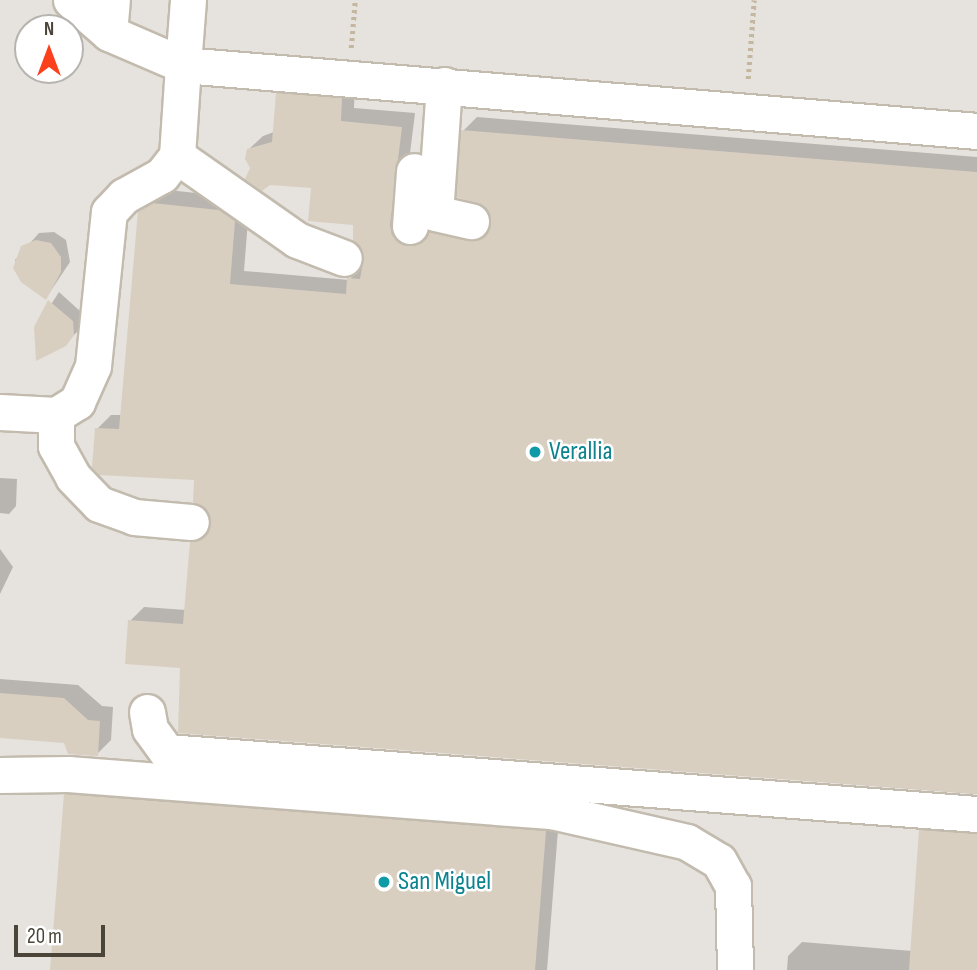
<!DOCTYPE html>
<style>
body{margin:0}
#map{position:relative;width:977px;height:970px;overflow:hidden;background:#f6f3ec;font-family:"Sofia Sans Condensed",sans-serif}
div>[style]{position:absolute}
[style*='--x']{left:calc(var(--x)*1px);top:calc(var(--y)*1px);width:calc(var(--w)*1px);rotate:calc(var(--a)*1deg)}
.industrial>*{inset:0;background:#e6e2dd}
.shadow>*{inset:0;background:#0003}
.building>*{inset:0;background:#d8cfc1}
.path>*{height:4.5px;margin-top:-2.25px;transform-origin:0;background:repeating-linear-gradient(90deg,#c4b79f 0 3.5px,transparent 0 7px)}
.roads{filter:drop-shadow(2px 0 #c2bbae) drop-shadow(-2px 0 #c2bbae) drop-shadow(0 2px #c2bbae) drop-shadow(0 -2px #c2bbae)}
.minor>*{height:35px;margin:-17.5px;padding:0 17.5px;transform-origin:17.5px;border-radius:17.5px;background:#fff}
.dots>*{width:19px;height:19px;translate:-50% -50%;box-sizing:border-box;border:4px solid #fff;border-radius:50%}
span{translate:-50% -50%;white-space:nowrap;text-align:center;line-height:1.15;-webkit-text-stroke:5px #fff;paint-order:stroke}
.culture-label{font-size:26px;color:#0d838f}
.left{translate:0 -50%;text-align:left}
.north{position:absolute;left:14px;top:14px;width:70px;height:70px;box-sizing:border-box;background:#fff;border:2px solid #b7b4b0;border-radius:50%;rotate:0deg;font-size:19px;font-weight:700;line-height:28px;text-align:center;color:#4b4439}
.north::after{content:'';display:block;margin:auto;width:24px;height:32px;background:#fc3f1d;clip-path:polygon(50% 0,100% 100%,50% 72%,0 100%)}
.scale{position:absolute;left:14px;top:925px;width:91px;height:32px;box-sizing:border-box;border:4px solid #4b4439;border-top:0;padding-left:9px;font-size:21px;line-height:24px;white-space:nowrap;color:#4b4439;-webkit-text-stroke:5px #fff;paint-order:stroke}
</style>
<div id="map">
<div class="industrial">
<i style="clip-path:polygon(evenodd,0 0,977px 0,977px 970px,0 970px,0 0,28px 28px,70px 28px,70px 70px,28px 70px,28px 28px)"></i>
</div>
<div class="shadow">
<i style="clip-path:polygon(291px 80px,355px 85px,354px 108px,415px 113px,403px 210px,423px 233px,432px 231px,444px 219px,493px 227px,463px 131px,477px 117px,977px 157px,977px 794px,180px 731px,182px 666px,130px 621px,144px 607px,186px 610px,191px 543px,213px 523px,196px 479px,97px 429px,111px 415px,122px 415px,139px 212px,154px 198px,168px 190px,233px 197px,249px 207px,244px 271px,349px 280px,363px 265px,366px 255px,355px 223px,313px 187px,252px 168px,248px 150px,263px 136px,274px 132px,277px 94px)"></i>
<i style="clip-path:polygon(54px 232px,66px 240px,70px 262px,46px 298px,22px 281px,15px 260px,39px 233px)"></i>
<i style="clip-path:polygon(59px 292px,81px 312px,79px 330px,69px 340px,36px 328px)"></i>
<i style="clip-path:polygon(0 478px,17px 479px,16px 506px,9px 514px,0 513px)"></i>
<i style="clip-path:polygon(0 549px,13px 567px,0 594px)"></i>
<i style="clip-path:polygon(0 679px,78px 685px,102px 706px,113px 707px,111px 740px,97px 754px,66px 742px,0 737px)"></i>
<i style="clip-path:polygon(80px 781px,559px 817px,547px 970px,52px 970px,66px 795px)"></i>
<i style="clip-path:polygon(935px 817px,977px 818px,977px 970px,787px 970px,788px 956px,802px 942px,912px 951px,921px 831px)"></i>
</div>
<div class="building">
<i style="clip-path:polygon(276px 93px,342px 98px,341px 121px,402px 127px,390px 225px,392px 235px,408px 246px,419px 244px,429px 232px,476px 240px,490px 226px,484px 206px,456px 197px,461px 130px,977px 172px,977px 794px,178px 733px,180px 668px,125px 664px,128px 620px,183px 624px,190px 542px,207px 534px,209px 514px,193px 502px,194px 480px,99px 475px,92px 467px,95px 428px,119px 429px,138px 211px,152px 203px,219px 210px,235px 221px,230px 284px,346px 294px,347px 278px,360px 279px,364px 256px,353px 240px,353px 225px,308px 221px,311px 188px,270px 185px,262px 191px,245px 179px,250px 168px,245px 159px,247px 149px,272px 142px)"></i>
<i style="clip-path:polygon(36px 240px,51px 243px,61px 257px,61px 272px,46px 300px,21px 282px,13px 268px,21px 246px)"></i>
<i style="clip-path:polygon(48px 300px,73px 321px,74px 335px,66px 346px,36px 361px,34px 327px)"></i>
<i style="clip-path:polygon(0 693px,64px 698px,88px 720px,100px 721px,98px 756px,68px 754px,64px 743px,0 738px)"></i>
<i style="clip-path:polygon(64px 794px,546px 831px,535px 970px,50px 970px)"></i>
<i style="clip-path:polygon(919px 830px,977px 834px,977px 970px,909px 970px)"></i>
</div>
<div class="path">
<i style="--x:351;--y:48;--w:48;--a:-85.2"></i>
<i style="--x:748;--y:79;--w:79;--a:-85.7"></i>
</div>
<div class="roads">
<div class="minor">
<i style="--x:71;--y:0;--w:50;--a:41"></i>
<i style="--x:188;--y:0;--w:65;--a:94.4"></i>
<i style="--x:183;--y:65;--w:797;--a:4.75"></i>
<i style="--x:444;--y:85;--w:128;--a:94"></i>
<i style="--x:435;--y:213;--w:37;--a:13"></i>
<i style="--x:177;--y:156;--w:146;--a:35"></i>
<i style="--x:297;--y:240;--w:50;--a:21"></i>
<i style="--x:410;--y:226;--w:55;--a:-85.8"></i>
<i style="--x:0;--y:412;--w:56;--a:3.1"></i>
<i style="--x:56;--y:415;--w:25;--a:-32"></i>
<i style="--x:77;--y:402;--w:39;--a:-66"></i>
<i style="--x:93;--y:366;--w:155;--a:-84.1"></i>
<i style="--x:109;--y:212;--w:22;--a:-47"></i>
<i style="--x:124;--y:196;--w:43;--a:-28.9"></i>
<i style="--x:162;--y:175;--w:24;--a:-52"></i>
<i style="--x:177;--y:156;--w:91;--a:-86.2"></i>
<i style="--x:183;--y:65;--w:81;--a:-156.6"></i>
<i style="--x:109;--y:33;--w:33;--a:-85"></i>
<i style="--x:56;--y:415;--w:31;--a:90"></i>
<i style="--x:56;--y:446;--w:35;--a:61"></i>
<i style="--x:73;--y:477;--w:37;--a:46"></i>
<i style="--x:99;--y:504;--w:37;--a:20"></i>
<i style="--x:134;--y:517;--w:57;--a:5"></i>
<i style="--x:147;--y:712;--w:17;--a:80"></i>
<i style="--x:150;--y:729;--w:29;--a:54"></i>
<i style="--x:167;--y:752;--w:812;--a:4.38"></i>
<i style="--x:0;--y:775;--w:68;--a:-0.8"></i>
<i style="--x:68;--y:774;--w:484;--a:4.4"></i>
<i style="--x:551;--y:811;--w:139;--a:12.8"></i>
<i style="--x:687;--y:842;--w:37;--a:31"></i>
<i style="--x:719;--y:861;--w:29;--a:61"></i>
<i style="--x:733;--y:886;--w:84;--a:88.6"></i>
</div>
</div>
<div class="dots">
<i style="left:535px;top:452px;background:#0f9aa8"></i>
<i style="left:384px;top:882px;background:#0f9aa8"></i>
</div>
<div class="culture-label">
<span class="left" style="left:549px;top:452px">Verallia</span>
<span class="left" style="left:398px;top:882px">San Miguel</span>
</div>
<div class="north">N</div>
<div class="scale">20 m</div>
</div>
